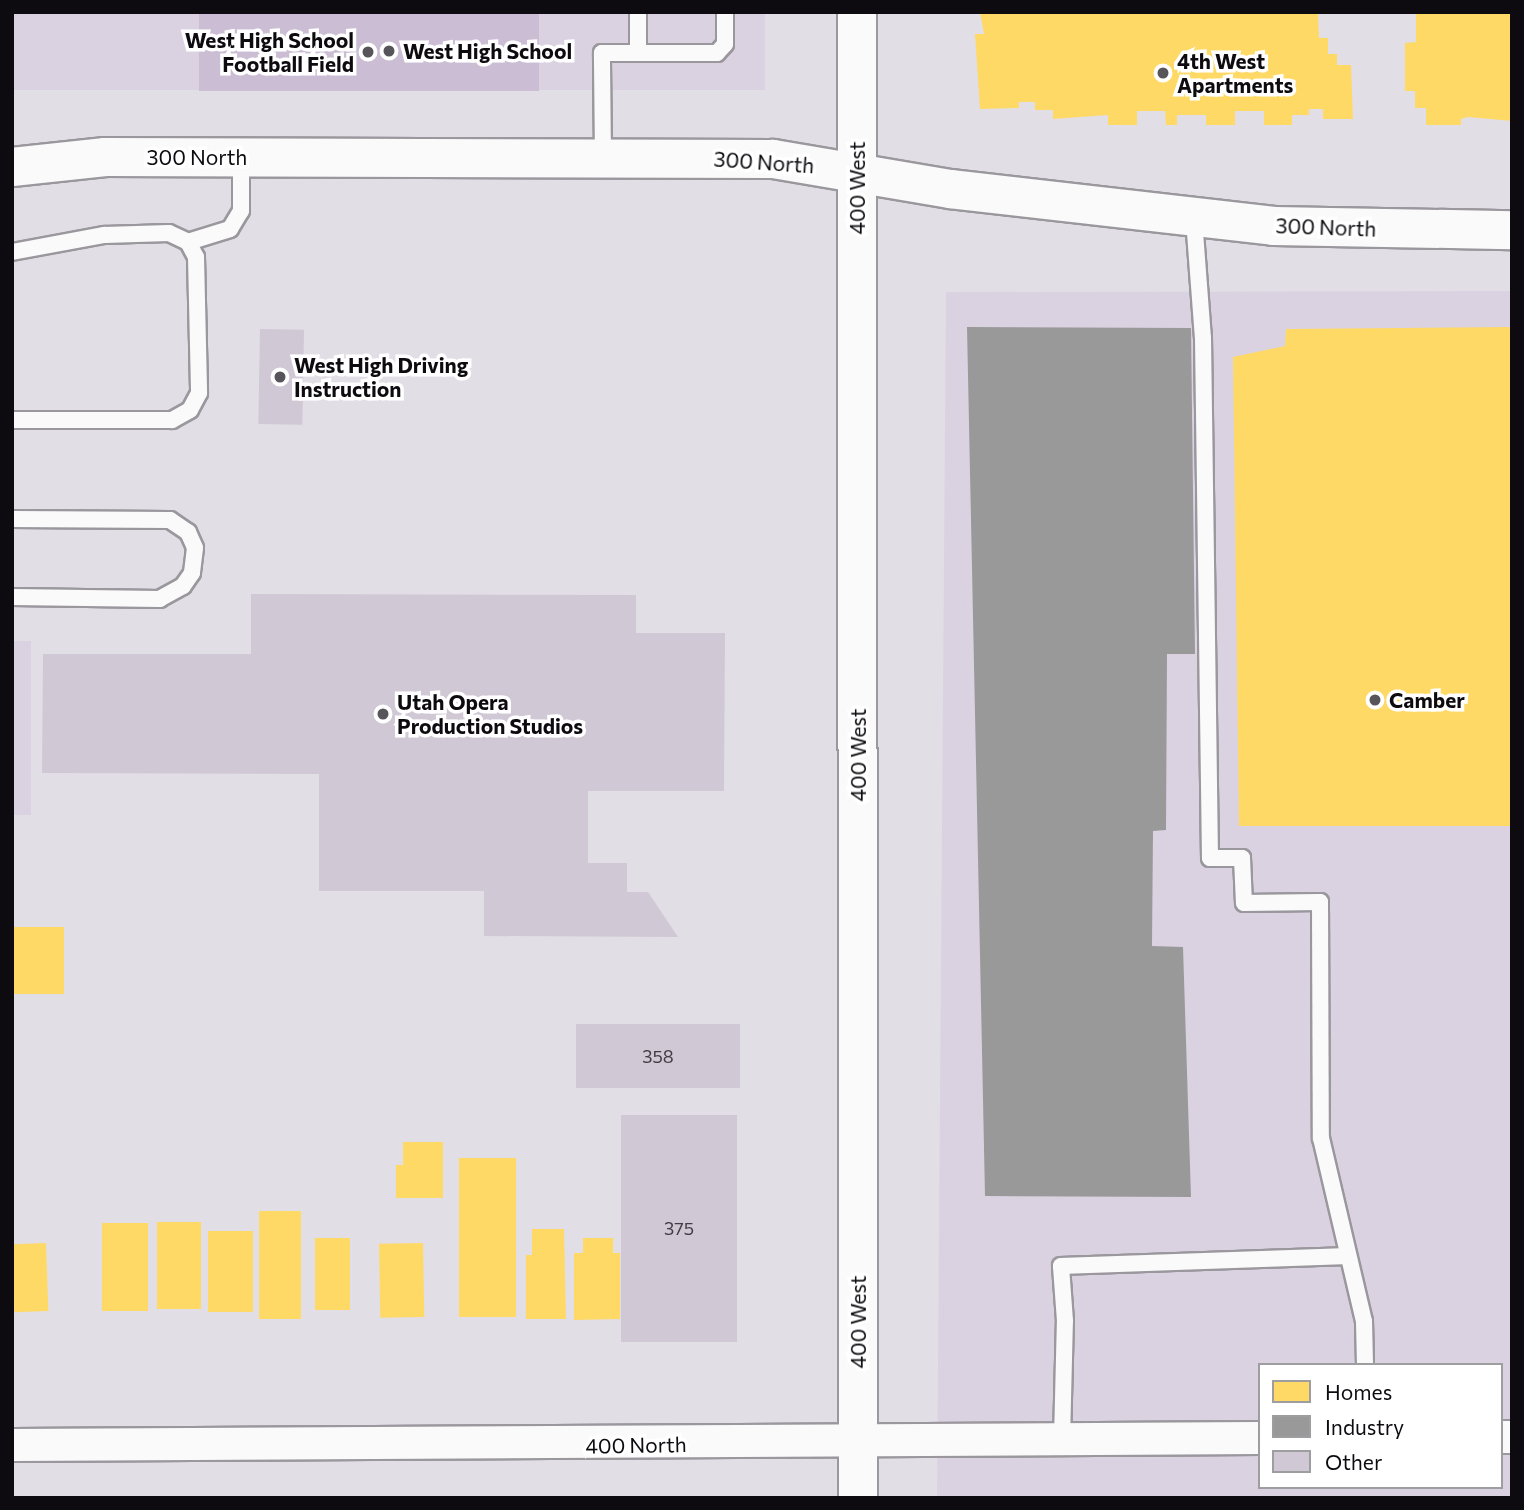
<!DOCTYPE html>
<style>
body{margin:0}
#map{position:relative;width:1524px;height:1510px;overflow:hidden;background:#e2dee6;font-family:Commissioner,sans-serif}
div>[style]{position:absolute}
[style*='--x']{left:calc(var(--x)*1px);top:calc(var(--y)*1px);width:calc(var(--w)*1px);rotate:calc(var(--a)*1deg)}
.built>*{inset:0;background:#dbd2e1;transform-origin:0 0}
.green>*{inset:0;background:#cbbdd4;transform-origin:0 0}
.homes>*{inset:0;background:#ffd966;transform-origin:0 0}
.industry>*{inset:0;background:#999}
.building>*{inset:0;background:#d0c8d5;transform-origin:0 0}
.roads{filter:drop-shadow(2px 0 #9a979d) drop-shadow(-2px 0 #9a979d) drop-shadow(0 2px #9a979d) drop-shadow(0 -2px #9a979d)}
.service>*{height:16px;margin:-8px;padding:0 8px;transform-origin:8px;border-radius:8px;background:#fbfafb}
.minor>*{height:32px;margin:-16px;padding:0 16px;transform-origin:16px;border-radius:16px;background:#fbfafb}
.tertiary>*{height:38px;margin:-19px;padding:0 19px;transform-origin:19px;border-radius:19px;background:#fbfafb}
.dots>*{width:19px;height:19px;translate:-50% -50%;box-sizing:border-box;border:4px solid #fff;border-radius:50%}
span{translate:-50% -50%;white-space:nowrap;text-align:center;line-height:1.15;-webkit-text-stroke:7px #fff;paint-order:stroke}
.number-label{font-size:18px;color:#413d44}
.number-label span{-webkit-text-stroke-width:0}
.poi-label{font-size:21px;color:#0d0b0f;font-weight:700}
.right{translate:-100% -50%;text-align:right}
.left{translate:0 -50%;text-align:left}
.street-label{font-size:21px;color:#0d0b0f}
.frame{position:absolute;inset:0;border:14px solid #0d0b0f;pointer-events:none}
.legend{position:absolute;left:1258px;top:1363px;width:245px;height:126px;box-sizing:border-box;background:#fff;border:2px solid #9e9d9f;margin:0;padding:9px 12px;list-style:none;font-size:21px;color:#0d0b0f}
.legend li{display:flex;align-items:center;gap:14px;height:35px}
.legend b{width:35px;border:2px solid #9e9d9f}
</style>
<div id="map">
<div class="built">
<i style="left:12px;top:12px;width:753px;height:78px"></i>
<i style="clip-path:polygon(evenodd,1512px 291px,1512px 1498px,937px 1498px,946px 292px,1512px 291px,1260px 1365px,1501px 1365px,1501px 1487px,1260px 1487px,1260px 1365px)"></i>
<i style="left:12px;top:641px;width:19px;height:174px"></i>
</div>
<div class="green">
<i style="left:199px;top:12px;width:340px;height:79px"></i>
</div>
<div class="homes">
<i style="clip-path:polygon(980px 12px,1318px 12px,1319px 38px,1328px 38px,1328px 54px,1337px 54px,1337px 65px,1351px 65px,1353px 119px,1323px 119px,1323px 109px,1309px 109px,1309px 115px,1292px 115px,1292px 125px,1264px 125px,1264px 111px,1235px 111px,1235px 125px,1206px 125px,1206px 115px,1177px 115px,1177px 125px,1166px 125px,1165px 111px,1137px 111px,1137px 125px,1108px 125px,1108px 115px,1053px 119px,1053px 110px,1035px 110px,1035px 102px,1019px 102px,1019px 108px,980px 109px,975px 34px,984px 34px)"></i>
<i style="clip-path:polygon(1416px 12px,1512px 12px,1512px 121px,1468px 117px,1461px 119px,1461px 125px,1426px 125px,1426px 108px,1415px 108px,1415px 91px,1405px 91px,1405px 43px,1416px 42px)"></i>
<i style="clip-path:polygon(1512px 327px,1512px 826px,1239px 826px,1233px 357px,1285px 346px,1286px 329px)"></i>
<i style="left:12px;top:927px;width:52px;height:67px"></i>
<i style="clip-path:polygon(403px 1142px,443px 1142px,443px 1198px,396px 1198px,396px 1165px,403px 1165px)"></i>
<i style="left:459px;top:1158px;width:57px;height:159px"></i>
<i style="left:259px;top:1211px;width:42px;height:108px"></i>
<i style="left:157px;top:1222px;width:44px;height:87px"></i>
<i style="left:102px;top:1223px;width:46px;height:88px"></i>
<i style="clip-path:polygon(532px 1229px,564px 1229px,566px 1319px,526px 1319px,526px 1255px,532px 1255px)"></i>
<i style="left:208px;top:1231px;width:45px;height:81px"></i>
<i style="left:315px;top:1238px;width:35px;height:72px"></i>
<i style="clip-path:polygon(583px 1238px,613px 1238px,613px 1253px,620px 1253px,620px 1319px,574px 1320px,574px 1253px,583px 1253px)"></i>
<i style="left:46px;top:1243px;width:68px;height:34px;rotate:88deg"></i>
<i style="left:423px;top:1243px;width:74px;height:44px;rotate:89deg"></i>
</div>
<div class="industry">
<i style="clip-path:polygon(967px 327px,1191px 328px,1195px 654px,1167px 654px,1166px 830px,1153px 831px,1152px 946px,1183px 947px,1191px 1197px,985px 1196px)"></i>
</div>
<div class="building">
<i style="left:260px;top:329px;width:44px;height:95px;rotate:1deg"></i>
<i style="clip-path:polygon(251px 594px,636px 595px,636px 633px,725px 633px,724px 791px,588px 791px,588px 863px,627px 863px,627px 892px,648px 892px,678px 937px,484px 936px,484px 891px,319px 891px,319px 774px,42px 773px,43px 654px,251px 654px)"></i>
<i style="left:740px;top:1024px;width:64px;height:164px;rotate:90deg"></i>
<i style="left:621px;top:1115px;width:116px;height:227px"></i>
</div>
<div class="roads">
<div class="service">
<i style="--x:638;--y:53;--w:41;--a:-90"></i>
<i style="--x:603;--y:157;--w:104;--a:-90.6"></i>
<i style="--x:602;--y:53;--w:115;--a:0"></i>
<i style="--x:717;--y:53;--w:12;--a:-48"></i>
<i style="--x:725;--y:44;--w:32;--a:-90"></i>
<i style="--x:1194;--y:219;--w:119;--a:85.7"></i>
<i style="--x:1203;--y:338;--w:520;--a:89.23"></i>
<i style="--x:1210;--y:858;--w:32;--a:0"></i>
<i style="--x:1242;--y:858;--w:45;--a:87.5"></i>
<i style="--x:1244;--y:903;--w:76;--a:-0.8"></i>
<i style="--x:1320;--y:902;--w:236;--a:89.8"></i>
<i style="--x:1321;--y:1138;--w:188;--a:76.8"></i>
<i style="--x:1364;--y:1321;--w:44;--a:88.7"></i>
<i style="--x:188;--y:242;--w:44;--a:-17.2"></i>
<i style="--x:230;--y:229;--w:21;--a:-59"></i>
<i style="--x:241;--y:211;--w:54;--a:-90"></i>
<i style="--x:12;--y:252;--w:94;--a:-10.5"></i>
<i style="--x:104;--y:235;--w:65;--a:-1.8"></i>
<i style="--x:169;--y:233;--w:21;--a:25"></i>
<i style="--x:188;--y:242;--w:17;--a:62"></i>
<i style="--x:196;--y:257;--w:136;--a:88.7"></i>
<i style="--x:199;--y:393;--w:19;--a:118"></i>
<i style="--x:190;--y:410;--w:21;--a:151"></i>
<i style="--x:172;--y:420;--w:160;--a:180"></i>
<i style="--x:12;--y:519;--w:158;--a:0.4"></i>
<i style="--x:170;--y:520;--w:22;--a:34"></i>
<i style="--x:188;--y:532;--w:17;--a:66"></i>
<i style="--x:195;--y:548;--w:25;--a:97"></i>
<i style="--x:192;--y:573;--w:16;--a:125"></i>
<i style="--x:183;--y:586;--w:26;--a:151"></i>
<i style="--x:160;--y:599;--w:148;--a:-179.2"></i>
<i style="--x:1062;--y:1440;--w:119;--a:-88.6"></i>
<i style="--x:1065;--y:1321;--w:55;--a:-94.2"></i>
<i style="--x:1061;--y:1266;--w:287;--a:-2"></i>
</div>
<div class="minor">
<i style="--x:1501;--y:1437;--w:11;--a:0"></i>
<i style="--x:12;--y:1445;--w:1248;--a:-0.32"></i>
</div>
<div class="tertiary">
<i style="--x:857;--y:12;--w:1486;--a:89.96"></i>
<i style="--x:12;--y:167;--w:94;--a:-6.1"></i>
<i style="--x:105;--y:157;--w:668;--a:0.17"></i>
<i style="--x:773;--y:159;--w:180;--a:9.6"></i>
<i style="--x:950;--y:189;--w:326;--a:6.5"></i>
<i style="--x:1274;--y:226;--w:238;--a:1"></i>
</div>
</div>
<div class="dots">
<i style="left:389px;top:51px;background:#58555a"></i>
<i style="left:368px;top:52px;background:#58555a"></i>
<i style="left:1163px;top:73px;background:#58555a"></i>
<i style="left:280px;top:377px;background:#58555a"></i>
<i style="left:1375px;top:700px;background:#58555a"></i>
<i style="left:383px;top:714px;background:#58555a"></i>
</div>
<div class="number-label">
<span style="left:658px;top:1056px">358</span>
<span style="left:679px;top:1228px">375</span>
</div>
<div class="poi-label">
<span class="right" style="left:354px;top:52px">West High School<br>Football Field</span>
<span class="left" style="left:403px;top:51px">West High School</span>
<span class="left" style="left:1177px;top:73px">4th West<br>Apartments</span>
<span class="left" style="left:294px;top:377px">West High Driving<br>Instruction</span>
<span class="left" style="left:1389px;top:700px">Camber</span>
<span class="left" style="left:397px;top:714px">Utah Opera<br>Production Studios</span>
</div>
<div class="street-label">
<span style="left:197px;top:157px">300 North</span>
<span style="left:764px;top:162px;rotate:4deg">300 North</span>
<span style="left:857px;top:188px;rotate:-90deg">400 West</span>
<span style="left:1326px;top:227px;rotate:2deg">300 North</span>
<span style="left:858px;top:755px;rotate:-90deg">400 West</span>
<span style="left:858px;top:1322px;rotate:-90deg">400 West</span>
<span style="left:636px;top:1445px;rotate:-1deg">400 North</span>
</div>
<div class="frame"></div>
<ul class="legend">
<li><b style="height:19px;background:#ffd966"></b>Homes</li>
<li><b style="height:19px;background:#999"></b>Industry</li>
<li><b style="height:19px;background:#d0c8d5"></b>Other</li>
</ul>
</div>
